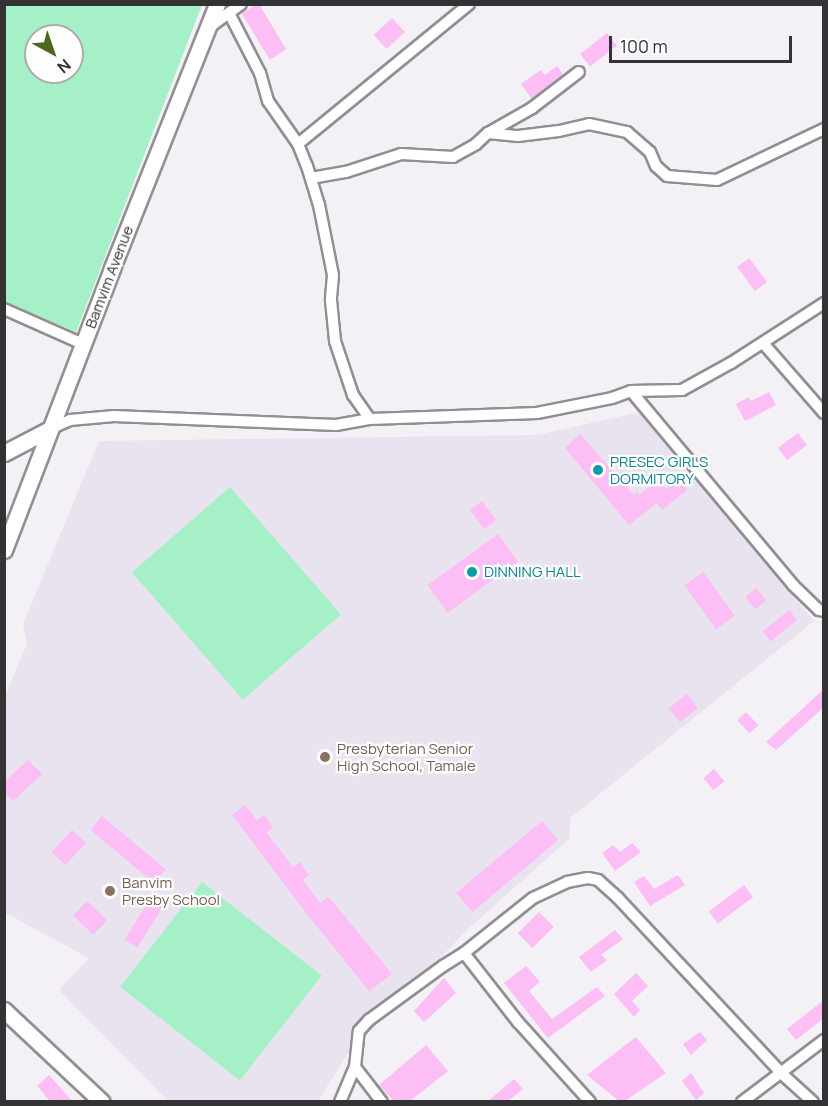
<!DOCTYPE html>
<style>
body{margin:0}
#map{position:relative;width:828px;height:1106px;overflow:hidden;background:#f3f0f6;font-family:Manrope,sans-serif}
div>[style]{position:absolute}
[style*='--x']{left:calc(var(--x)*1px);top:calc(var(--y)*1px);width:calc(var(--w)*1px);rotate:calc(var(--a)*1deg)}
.built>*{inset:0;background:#e9e3ef}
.green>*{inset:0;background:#a6f0c7;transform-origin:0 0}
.building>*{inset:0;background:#fcbef5;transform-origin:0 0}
.roads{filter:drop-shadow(2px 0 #918e94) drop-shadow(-2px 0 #918e94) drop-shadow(0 2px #918e94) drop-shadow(0 -2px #918e94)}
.street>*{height:10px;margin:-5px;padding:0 5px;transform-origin:5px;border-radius:5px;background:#fff}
.secondary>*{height:15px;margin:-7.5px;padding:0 7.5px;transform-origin:7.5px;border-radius:7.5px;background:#fff}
.dots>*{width:16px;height:16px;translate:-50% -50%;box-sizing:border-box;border:3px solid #fefefe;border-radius:50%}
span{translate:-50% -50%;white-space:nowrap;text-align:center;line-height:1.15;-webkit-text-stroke:4.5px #fefefe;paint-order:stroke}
.street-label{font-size:15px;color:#333234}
.culture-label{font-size:15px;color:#0d838f}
.left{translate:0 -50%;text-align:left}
.education-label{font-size:15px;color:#785e54}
.frame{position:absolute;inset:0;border:6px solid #333234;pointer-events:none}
.north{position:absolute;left:24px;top:24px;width:60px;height:60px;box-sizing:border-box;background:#fefefe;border:2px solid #adacad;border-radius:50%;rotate:140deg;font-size:16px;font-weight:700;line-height:24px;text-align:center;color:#333234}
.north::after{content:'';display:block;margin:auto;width:21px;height:27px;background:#4b681c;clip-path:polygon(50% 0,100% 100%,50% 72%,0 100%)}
.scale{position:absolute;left:609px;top:36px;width:183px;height:27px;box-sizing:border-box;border:3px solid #333234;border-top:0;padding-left:8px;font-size:18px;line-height:21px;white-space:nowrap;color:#333234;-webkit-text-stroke:4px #fefefe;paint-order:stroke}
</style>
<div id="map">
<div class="built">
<i style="clip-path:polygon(645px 411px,814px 621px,570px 818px,570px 838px,468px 929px,347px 1055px,318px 1101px,168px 1101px,59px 990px,89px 958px,5px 913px,5px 696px,27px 644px,23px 624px,99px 441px,537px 435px)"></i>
</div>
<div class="green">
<i style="clip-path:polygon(evenodd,5px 4px,202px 5px,76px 332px,5px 302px,5px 4px,36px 36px,72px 36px,72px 72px,36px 72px,36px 36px)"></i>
<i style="left:230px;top:487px;width:169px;height:130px;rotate:49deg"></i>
<i style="left:202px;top:882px;width:152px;height:133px;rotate:38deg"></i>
</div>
<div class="building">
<i style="clip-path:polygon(256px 4px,259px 4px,286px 49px,270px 60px,242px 14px)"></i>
<i style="left:392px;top:18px;width:19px;height:25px;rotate:47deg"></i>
<i style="left:607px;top:33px;width:16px;height:34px;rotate:52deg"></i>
<i style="clip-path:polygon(557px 66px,563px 74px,532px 99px,521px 84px,541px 70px,545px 75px)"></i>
<i style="left:749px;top:258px;width:30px;height:15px;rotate:53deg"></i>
<i style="clip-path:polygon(769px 392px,776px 405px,745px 421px,736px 404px,749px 397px,751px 401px)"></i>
<i style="left:798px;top:433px;width:15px;height:25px;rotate:53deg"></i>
<i style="clip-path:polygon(580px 434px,634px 495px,637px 492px,639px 495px,658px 480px,666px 489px,678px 479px,687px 490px,662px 510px,657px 503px,629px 525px,565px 448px)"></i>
<i style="left:482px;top:501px;width:24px;height:15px;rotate:54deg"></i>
<i style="left:498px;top:534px;width:34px;height:87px;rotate:54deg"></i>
<i style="left:703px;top:572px;width:54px;height:23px;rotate:54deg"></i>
<i style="left:756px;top:588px;width:16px;height:14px;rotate:50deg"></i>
<i style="left:789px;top:610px;width:13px;height:34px;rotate:51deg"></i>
<i style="clip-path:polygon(824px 689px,824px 707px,776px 750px,766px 742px)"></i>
<i style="left:687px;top:694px;width:18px;height:23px;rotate:52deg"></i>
<i style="left:746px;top:712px;width:18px;height:12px;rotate:47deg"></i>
<i style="clip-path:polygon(28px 760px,42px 774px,13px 801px,4px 792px,4px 782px)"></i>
<i style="left:714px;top:769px;width:16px;height:14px;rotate:50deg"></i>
<i style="clip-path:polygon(245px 805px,257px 820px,264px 815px,273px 827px,267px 833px,293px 867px,300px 862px,309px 875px,303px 880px,320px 903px,329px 897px,392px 974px,369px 991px,306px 913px,232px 815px)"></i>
<i style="left:102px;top:816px;width:83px;height:18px;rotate:40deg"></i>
<i style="left:542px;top:821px;width:25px;height:112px;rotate:50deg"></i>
<i style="left:72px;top:830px;width:19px;height:30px;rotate:43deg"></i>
<i style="clip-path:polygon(632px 843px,641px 852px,615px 871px,602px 853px,613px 845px,620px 852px)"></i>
<i style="clip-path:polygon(678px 875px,685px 885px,650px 906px,634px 882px,644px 876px,654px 889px)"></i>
<i style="left:744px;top:885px;width:15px;height:44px;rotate:53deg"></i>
<i style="left:150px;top:899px;width:15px;height:48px;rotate:32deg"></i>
<i style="left:87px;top:901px;width:28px;height:20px;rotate:44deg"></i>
<i style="left:539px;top:912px;width:21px;height:30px;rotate:45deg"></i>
<i style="clip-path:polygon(615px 930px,623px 939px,601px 955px,607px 960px,591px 972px,579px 957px)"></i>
<i style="clip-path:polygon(526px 966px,540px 982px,529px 991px,552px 1019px,597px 987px,605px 996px,548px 1038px,504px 983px)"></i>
<i style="clip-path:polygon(636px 973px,648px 986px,632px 1001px,640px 1010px,634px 1017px,614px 994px)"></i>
<i style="clip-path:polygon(444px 978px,456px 993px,424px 1022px,414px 1011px)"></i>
<i style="clip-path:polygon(824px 1000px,824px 1018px,796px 1040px,787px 1029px)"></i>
<i style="clip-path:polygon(700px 1032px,707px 1040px,691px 1055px,683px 1044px)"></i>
<i style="clip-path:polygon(636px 1037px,666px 1073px,625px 1101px,619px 1101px,587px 1075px)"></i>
<i style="clip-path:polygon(426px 1045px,448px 1071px,410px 1101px,394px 1101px,379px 1085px)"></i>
<i style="clip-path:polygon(691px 1073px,704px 1093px,696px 1100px,682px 1081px)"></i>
<i style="clip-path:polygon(49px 1075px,72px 1101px,50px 1101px,37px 1086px)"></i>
<i style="clip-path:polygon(514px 1079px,523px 1089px,508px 1101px,488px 1101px)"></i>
</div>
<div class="roads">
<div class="street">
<i style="--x:229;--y:13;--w:68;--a:62.7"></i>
<i style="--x:260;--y:73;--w:29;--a:74"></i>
<i style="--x:268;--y:101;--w:52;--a:55.1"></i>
<i style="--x:298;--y:144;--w:24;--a:68"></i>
<i style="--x:307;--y:166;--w:41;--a:72.9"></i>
<i style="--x:319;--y:205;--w:71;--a:78.7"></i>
<i style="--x:333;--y:275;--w:25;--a:95"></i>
<i style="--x:331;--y:300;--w:41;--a:84.4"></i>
<i style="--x:335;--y:341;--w:57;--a:71.6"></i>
<i style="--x:353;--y:395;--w:29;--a:55"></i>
<i style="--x:207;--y:29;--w:42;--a:-36.3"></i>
<i style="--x:488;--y:133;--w:30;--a:6"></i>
<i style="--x:518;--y:136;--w:41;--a:-7"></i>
<i style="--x:559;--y:131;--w:31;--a:-13"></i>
<i style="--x:589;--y:124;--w:39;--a:12"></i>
<i style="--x:627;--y:132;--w:30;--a:41"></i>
<i style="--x:650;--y:152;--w:15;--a:67"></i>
<i style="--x:656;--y:166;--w:15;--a:42"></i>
<i style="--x:667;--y:176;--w:50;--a:4.6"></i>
<i style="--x:717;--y:180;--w:119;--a:-25.5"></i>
<i style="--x:298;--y:144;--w:221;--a:-39.3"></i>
<i style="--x:311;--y:178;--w:36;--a:-10"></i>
<i style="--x:346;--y:172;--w:58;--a:-18.1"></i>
<i style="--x:401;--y:154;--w:52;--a:3.3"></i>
<i style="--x:453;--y:157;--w:26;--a:-29"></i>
<i style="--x:476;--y:144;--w:16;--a:-43"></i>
<i style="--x:488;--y:133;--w:51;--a:-29.6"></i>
<i style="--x:532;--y:108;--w:59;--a:-37.5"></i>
<i style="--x:4;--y:309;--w:86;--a:23.9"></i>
<i style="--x:763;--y:343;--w:93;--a:48.9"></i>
<i style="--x:631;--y:391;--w:253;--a:50.1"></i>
<i style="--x:793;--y:585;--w:36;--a:44"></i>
<i style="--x:819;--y:610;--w:5;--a:11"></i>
<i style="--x:50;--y:429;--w:22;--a:-24"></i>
<i style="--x:70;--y:420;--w:44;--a:-5.2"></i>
<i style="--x:114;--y:416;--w:222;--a:2.3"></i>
<i style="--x:336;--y:425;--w:35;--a:-10"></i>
<i style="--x:370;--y:419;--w:167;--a:-2.1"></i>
<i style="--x:537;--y:413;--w:76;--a:-11.3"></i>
<i style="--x:612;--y:398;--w:20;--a:-20"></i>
<i style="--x:631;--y:391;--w:51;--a:-1.1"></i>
<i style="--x:682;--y:390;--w:56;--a:-28.9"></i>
<i style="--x:731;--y:363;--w:111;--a:-32.8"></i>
<i style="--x:464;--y:953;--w:88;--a:52"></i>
<i style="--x:518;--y:1022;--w:108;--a:48"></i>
<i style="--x:355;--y:1067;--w:44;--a:52.4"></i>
<i style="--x:340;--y:1102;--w:38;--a:-67"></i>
<i style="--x:355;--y:1067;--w:36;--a:-84"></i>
<i style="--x:359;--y:1031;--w:15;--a:-48"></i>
<i style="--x:369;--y:1020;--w:92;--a:-36.1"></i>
<i style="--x:443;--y:966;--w:25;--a:-32"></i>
<i style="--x:464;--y:953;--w:88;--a:-38.6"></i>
<i style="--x:533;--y:898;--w:38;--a:-25"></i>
<i style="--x:567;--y:882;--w:21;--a:-11"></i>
<i style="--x:588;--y:878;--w:10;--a:11"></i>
<i style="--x:598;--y:880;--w:27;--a:42"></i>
<i style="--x:618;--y:898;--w:239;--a:47"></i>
<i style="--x:781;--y:1073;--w:43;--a:42.2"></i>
<i style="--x:742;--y:1102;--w:103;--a:-37.1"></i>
</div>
<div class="secondary">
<i style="--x:4;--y:453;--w:52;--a:-27.6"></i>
<i style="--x:4;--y:550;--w:302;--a:-69"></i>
<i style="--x:112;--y:268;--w:284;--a:-68.3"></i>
<i style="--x:4;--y:1010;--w:134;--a:43.2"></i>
</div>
</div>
<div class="dots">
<i style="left:598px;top:470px;background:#0f9aa8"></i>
<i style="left:472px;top:572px;background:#0f9aa8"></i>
<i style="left:325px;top:757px;background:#8d6e63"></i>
<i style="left:110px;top:891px;background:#8d6e63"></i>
</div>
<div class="street-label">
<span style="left:109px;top:277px;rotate:-69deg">Bamvim Avenue</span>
</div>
<div class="culture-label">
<span class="left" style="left:610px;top:470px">PRESEC GIRLS<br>DORMITORY</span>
<span class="left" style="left:484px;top:572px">DINNING HALL</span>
</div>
<div class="education-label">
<span class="left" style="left:337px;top:757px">Presbyterian Senior<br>High School, Tamale</span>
<span class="left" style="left:122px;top:891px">Banvim<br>Presby School</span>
</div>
<div class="frame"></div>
<div class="north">N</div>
<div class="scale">100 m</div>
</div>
